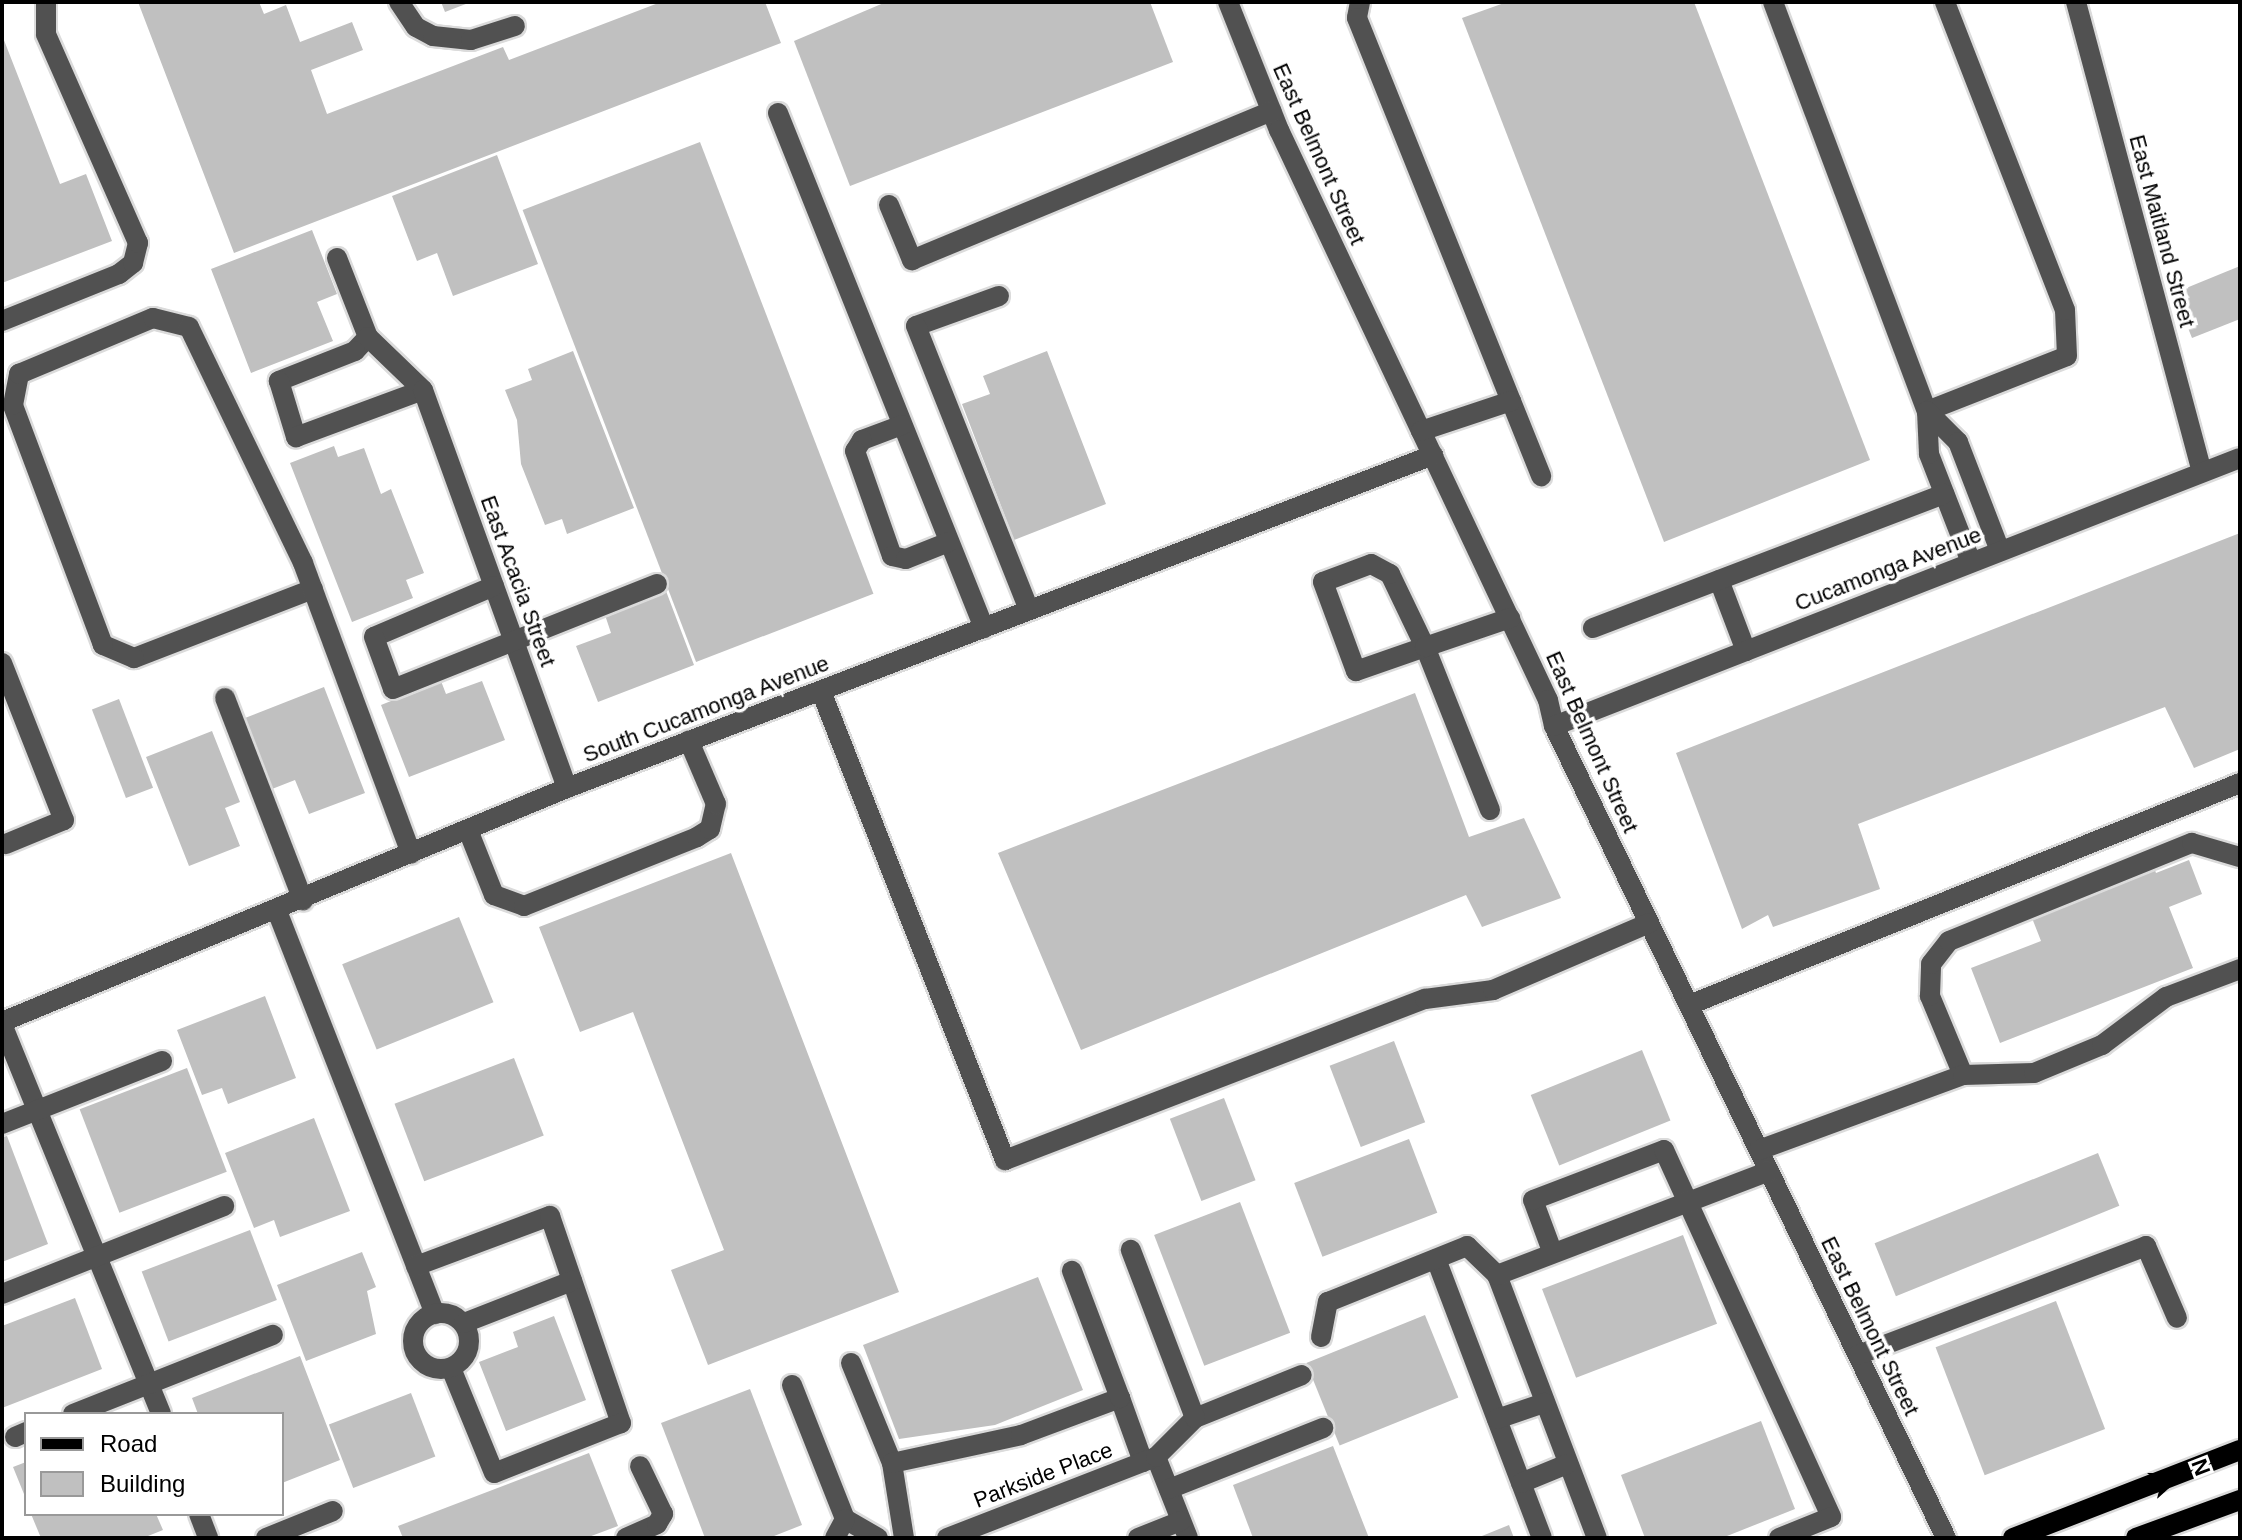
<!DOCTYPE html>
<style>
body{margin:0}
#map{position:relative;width:2242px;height:1540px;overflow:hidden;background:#fff;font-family:Arial,sans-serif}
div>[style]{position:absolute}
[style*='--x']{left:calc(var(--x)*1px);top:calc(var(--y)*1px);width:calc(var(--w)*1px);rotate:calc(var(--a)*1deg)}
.building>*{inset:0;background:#c0c0c0;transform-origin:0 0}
.roads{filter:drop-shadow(2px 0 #dbdbdb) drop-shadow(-2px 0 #dbdbdb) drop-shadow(0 2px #dbdbdb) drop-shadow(0 -2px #dbdbdb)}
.minor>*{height:20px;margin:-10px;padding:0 10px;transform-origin:10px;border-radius:10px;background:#515151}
.minor>.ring{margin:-10px;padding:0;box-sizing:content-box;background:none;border:20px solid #515151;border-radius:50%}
.major>*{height:20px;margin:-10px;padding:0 10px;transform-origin:10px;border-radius:10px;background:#000}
span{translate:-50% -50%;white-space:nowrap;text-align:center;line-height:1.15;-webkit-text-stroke:7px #fff;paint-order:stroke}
.street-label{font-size:22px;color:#000}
.frame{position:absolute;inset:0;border:4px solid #000;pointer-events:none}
.legend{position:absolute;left:24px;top:1412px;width:260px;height:104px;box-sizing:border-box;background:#fff;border:2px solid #999;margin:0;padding:10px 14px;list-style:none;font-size:24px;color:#000}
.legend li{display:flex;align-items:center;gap:16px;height:40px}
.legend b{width:40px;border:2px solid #999}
.north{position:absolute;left:2138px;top:1436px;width:80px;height:80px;-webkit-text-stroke:6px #fff;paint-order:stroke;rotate:69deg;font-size:22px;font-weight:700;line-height:32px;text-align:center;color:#000}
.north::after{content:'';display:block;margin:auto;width:28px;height:36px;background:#000;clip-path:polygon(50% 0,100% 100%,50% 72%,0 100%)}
</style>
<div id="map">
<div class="building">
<i style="clip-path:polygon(138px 2px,259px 2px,264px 14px,286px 5px,300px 42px,352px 22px,363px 50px,311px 70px,327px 114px,503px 47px,509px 60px,661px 2px,765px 2px,781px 43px,234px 253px)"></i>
<i style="clip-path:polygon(441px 2px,471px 2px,445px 12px)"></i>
<i style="clip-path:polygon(886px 2px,1150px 2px,1173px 62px,850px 186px,794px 41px)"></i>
<i style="clip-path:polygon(1507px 2px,1694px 2px,1870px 460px,1664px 542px,1462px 18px)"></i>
<i style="clip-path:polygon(2px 35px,60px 184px,86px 174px,112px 241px,2px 283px)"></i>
<i style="left:700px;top:142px;width:484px;height:190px;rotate:69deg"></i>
<i style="clip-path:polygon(497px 155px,538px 264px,453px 296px,437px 253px,417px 261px,392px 196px)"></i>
<i style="clip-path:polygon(312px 230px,337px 294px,317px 302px,333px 341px,251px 373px,211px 269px)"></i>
<i style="clip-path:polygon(2240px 266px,2240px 319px,2192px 338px,2174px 293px)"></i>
<i style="clip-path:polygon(573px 351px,634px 508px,567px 534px,562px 519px,545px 525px,521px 464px,517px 420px,505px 390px,532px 380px,528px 369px)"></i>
<i style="clip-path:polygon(1047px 351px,1106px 504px,1014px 540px,962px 404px,990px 394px,983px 376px)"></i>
<i style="clip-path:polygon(334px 446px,338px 457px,364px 448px,381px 494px,391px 489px,424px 573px,406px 580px,413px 598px,352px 622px,290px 463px)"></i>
<i style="clip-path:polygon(2240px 533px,2240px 749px,2194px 768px,2165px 707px,1858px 824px,1880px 889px,1773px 927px,1768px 915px,1742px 929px,1676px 753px)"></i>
<i style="clip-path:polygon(666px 591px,694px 665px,598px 702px,576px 646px,611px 633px,605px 615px)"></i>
<i style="clip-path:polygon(441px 681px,446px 694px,482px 681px,505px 740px,409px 777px,381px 705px)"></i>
<i style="clip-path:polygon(324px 687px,365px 793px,309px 814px,295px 780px,272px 789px,245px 718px)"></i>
<i style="clip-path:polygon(1415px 693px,1469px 837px,1524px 818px,1561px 898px,1482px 927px,1466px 895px,1081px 1050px,998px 853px)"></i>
<i style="left:119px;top:699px;width:95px;height:29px;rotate:69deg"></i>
<i style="clip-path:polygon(212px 731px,240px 802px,225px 808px,240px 846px,189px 866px,146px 757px)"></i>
<i style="clip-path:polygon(731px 853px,899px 1292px,708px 1365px,671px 1270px,724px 1250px,633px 1012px,580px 1032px,539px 927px)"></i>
<i style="clip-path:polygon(2189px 860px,2202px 894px,2169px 907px,2193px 968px,2000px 1043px,1971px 968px,2041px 941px,2030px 913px,2153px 865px,2156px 873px)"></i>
<i style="left:459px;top:917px;width:92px;height:126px;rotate:68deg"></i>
<i style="clip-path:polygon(265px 996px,296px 1078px,228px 1104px,222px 1088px,202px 1095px,177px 1030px)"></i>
<i style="left:1394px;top:1041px;width:87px;height:69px;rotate:69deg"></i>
<i style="left:1642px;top:1050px;width:76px;height:120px;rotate:68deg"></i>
<i style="left:514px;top:1058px;width:83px;height:128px;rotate:69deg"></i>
<i style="left:187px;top:1068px;width:111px;height:115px;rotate:69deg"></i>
<i style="left:1224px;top:1098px;width:88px;height:58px;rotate:69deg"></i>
<i style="clip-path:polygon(314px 1118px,350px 1211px,280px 1237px,274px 1220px,254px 1228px,225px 1153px)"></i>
<i style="clip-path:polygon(7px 1136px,48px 1244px,2px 1262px,2px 1137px)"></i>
<i style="left:1409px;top:1139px;width:79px;height:123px;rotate:69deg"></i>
<i style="left:2098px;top:1153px;width:57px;height:241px;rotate:68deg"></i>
<i style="left:1240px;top:1202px;width:140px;height:92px;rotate:69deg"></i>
<i style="left:250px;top:1230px;width:75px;height:116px;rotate:69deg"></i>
<i style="left:1683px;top:1235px;width:95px;height:151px;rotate:69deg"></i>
<i style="clip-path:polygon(362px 1252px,376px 1287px,367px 1291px,376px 1334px,306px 1361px,277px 1285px)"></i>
<i style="clip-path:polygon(1038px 1277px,1083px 1390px,995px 1425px,899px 1439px,863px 1345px)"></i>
<i style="clip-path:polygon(75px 1298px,102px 1369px,2px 1408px,2px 1326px)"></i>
<i style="left:2056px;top:1301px;width:137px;height:129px;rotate:69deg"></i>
<i style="left:1425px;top:1315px;width:89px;height:128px;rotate:68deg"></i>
<i style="clip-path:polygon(554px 1316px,586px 1400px,506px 1431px,479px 1362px,518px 1347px,513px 1332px)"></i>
<i style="clip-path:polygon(300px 1356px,340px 1460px,282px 1483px,282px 1414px,198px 1414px,192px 1398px)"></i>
<i style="clip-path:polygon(750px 1389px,802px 1525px,769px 1538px,705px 1538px,661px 1423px)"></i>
<i style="left:411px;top:1393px;width:68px;height:88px;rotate:69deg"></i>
<i style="clip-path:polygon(1761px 1421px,1795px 1509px,1722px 1538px,1645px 1538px,1621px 1475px)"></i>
<i style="clip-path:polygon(1333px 1446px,1369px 1538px,1253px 1538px,1233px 1485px)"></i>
<i style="clip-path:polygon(589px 1453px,618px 1526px,586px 1538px,403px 1538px,398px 1526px)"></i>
<i style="clip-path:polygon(26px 1462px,26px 1499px,13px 1467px)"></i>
<i style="clip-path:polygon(31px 1514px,156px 1514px,163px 1530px,143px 1538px,41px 1538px)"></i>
<i style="clip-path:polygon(1509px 1525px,1514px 1538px,1477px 1538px)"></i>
</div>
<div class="roads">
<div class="minor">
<i style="--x:399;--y:2;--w:30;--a:56"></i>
<i style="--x:416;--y:27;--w:19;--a:28"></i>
<i style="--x:433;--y:36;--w:38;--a:6"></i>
<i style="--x:471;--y:40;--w:46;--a:-17.7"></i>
<i style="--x:1228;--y:2;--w:138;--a:68.3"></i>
<i style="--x:1279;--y:130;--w:630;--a:64.74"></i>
<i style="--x:1548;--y:700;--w:27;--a:77"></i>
<i style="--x:1554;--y:726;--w:902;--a:64.23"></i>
<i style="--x:1360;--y:2;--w:16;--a:101"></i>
<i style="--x:1357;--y:18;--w:494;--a:68.1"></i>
<i style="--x:1773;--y:2;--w:437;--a:69.4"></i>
<i style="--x:1927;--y:411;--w:150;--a:-21.4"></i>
<i style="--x:2067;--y:356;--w:46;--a:-92.5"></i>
<i style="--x:2065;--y:310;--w:331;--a:-111.3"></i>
<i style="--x:2076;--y:2;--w:487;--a:75"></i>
<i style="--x:778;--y:113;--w:555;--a:68.2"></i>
<i style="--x:889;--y:205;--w:60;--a:67.3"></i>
<i style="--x:912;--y:260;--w:389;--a:-22.5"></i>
<i style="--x:337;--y:258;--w:85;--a:68.6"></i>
<i style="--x:368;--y:337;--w:19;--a:133"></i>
<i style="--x:355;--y:351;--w:82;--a:158.5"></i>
<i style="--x:279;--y:381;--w:59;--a:73.1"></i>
<i style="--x:296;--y:437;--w:135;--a:-20.3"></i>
<i style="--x:999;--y:296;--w:88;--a:160.1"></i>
<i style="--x:916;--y:326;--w:306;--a:68.3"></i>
<i style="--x:2;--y:321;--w:126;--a:-21.9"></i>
<i style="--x:119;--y:274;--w:18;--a:-38"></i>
<i style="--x:133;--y:263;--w:21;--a:-76"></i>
<i style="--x:138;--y:243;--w:228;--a:-113.8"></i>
<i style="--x:46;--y:34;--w:32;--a:-90"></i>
<i style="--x:368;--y:337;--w:76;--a:43.9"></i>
<i style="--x:423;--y:390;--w:423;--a:70.1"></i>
<i style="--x:902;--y:425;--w:43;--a:159.4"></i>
<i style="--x:862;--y:440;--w:13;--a:122"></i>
<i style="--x:855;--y:451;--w:111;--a:70.6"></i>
<i style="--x:892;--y:556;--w:14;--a:12"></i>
<i style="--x:906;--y:559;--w:46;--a:-21.6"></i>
<i style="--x:1421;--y:431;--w:95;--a:-18.4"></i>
<i style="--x:1971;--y:562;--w:116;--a:-111.3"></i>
<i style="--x:1929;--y:454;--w:43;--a:-92.7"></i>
<i style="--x:1927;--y:411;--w:44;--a:45"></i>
<i style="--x:1958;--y:442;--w:117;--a:68.9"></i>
<i style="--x:1719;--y:580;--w:76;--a:69.2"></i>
<i style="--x:494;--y:586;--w:130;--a:157"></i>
<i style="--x:374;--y:637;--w:55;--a:69.9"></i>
<i style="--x:393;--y:689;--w:284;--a:-21.7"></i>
<i style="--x:313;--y:589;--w:192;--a:158.9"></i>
<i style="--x:134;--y:658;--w:34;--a:-157"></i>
<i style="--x:103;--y:645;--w:256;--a:-110.6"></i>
<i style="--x:13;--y:405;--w:32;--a:-79"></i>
<i style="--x:19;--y:374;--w:145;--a:-22.7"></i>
<i style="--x:153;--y:318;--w:37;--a:14"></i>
<i style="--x:189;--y:327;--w:262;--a:64.2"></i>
<i style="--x:303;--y:563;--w:310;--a:69.6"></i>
<i style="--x:1593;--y:628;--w:376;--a:-20.9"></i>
<i style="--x:2;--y:663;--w:169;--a:68.5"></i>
<i style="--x:64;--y:820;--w:63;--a:157.5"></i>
<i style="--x:821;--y:691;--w:504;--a:68.58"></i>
<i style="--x:1005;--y:1160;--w:450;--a:-21"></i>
<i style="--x:1425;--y:999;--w:69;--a:-7.5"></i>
<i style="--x:1493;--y:990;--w:170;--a:-23.2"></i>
<i style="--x:225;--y:698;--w:217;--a:68.9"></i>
<i style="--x:1554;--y:726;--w:736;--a:-21.34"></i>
<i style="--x:1490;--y:810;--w:175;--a:-111.7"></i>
<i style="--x:1425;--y:647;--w:81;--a:-115.6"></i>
<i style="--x:1390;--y:574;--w:21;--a:-152"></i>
<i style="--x:1371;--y:564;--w:51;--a:159.4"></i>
<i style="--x:1323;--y:582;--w:95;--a:69.7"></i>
<i style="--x:1356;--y:671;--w:73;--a:-19.2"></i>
<i style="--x:1425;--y:647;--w:90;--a:-18.8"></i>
<i style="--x:468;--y:830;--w:70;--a:68.2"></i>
<i style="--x:494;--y:895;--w:32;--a:20"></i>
<i style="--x:524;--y:906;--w:186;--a:-21.7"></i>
<i style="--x:697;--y:837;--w:15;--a:-32"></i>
<i style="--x:710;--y:829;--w:26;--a:-77"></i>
<i style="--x:716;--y:804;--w:69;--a:-113.2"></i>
<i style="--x:277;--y:911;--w:433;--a:68.6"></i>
<i style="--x:1689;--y:1005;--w:594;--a:-21.94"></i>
<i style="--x:2;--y:1022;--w:612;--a:-22.5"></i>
<i style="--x:567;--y:788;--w:928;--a:-21.03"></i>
<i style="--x:2;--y:1024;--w:421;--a:67.8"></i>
<i style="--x:1963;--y:1075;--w:86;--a:-112.7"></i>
<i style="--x:1930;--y:996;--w:32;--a:-88"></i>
<i style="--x:1931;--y:964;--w:29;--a:-52"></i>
<i style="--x:1949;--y:941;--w:262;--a:-22"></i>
<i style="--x:2192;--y:843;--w:50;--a:16.3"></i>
<i style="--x:2;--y:1124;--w:172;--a:-21.5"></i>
<i style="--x:1759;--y:1150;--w:217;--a:-20.2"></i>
<i style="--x:1963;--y:1075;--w:71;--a:-1.6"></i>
<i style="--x:2034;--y:1073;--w:74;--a:-22.4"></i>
<i style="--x:2102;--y:1045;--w:80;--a:-36.9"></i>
<i style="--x:2166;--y:997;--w:79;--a:-20.7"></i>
<i style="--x:1552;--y:1251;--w:54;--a:-110.4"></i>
<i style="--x:1533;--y:1200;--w:140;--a:-20.9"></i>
<i style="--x:1664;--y:1150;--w:403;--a:65.5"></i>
<i style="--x:1831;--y:1517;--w:56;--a:158"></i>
<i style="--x:1436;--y:1259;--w:298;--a:69.2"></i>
<i style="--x:416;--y:1266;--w:143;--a:-20.5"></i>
<i style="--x:550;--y:1216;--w:219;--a:71.1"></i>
<i style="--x:621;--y:1423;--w:136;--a:158.5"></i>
<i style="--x:494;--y:1473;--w:113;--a:-112.3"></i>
<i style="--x:1497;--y:1275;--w:281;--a:69.2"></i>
<i style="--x:2;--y:1294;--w:239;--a:-21.6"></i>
<i class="ring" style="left:413px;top:1313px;width:36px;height:36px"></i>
<i style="--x:464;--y:1323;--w:116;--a:-21.3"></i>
<i style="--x:1321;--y:1337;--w:36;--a:-79"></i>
<i style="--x:1328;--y:1302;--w:150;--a:-21.9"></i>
<i style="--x:1467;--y:1246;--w:42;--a:44"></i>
<i style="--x:1497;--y:1275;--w:291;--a:-20.9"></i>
<i style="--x:1858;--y:1355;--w:308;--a:-20.7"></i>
<i style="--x:2146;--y:1246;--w:78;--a:66.7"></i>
<i style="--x:851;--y:1363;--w:108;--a:67.7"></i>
<i style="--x:892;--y:1463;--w:76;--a:80.9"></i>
<i style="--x:792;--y:1385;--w:144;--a:68.4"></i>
<i style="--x:845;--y:1519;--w:38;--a:30"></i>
<i style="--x:1120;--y:1398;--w:68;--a:70.2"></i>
<i style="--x:73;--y:1414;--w:215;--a:-21.6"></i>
<i style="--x:1195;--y:1418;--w:115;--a:-21.9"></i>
<i style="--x:1497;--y:1419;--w:50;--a:-18.8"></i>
<i style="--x:15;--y:1437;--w:12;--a:-24"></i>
<i style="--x:1156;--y:1457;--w:87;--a:68.4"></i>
<i style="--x:892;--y:1463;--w:132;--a:-12.2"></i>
<i style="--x:1021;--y:1435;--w:106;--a:-20.5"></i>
<i style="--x:1120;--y:1398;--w:136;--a:-110.7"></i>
<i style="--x:1521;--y:1483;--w:50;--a:-22.4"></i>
<i style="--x:1169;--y:1489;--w:166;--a:-21.6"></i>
<i style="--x:199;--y:1514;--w:26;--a:69"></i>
<i style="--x:266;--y:1538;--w:72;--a:-21.9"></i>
<i style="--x:626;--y:1538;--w:34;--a:-24"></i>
<i style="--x:657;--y:1524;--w:12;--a:-59"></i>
<i style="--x:663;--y:1514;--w:53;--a:-115.6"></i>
<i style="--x:835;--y:1538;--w:21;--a:-62"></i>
<i style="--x:947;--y:1538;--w:224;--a:-21.2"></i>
<i style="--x:1156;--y:1457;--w:55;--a:-45"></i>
<i style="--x:1195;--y:1418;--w:180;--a:-110.9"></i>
<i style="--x:1138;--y:1538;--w:46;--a:-21.6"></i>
</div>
<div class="major">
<i style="--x:2013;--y:1538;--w:243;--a:-21.2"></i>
<i style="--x:2136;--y:1538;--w:111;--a:-20.1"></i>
</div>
</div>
<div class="street-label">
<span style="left:1319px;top:154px;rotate:66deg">East Belmont Street</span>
<span style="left:2162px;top:231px;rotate:75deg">East Maitland Street</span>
<span style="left:1888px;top:569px;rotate:-21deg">Cucamonga Avenue</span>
<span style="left:518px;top:581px;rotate:70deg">East Acacia Street</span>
<span style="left:706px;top:709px;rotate:-21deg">South Cucamonga Avenue</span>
<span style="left:1592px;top:742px;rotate:66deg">East Belmont Street</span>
<span style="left:1870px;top:1326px;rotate:64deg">East Belmont Street</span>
<span style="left:1043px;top:1475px;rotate:-21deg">Parkside Place</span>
</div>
<div class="frame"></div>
<ul class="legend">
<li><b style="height:10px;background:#000"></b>Road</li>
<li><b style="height:22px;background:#c0c0c0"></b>Building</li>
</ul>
<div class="north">N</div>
</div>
